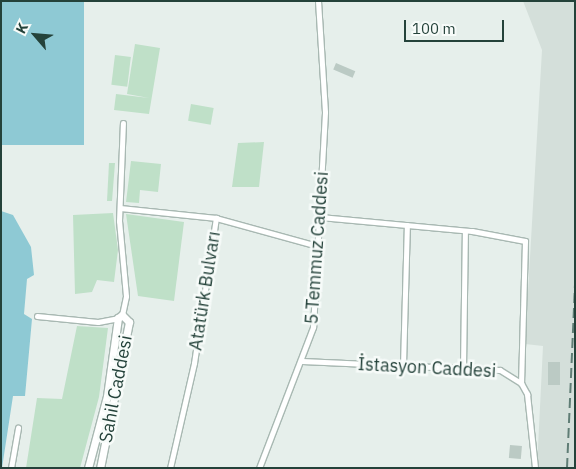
<!DOCTYPE html>
<meta charset="utf-8">
<style>
body{margin:0}
#map{position:relative;width:576px;height:469px;overflow:hidden;background:#e6efeb;font-family:"IBM Plex Sans",sans-serif}
div>[style]{position:absolute}
[style*='--x']{left:calc(var(--x)*1px);top:calc(var(--y)*1px);width:calc(var(--w)*1px);rotate:calc(var(--a)*1deg)}
.built>*{inset:0;background:#d4dfda}
.green>*{inset:0;background:#bfe0c8;transform-origin:0 0}
.water>*{inset:0;background:#8ec9d4;transform-origin:0 0}
.building>*{inset:0;background:#bbcac4;transform-origin:0 0}
.roads{filter:drop-shadow(1px 0 #a8b8b2) drop-shadow(-1px 0 #a8b8b2) drop-shadow(0 1px #a8b8b2) drop-shadow(0 -1px #a8b8b2)}
.minor>*{height:5px;margin:-2.5px;padding:0 2.5px;transform-origin:2.5px;border-radius:2.5px;background:#fff}
.tertiary>*{height:7px;margin:-3.5px;padding:0 3.5px;transform-origin:3.5px;border-radius:3.5px;background:#fff}
.rail>*{height:2px;margin-top:-1px;transform-origin:0;background:repeating-linear-gradient(90deg,#5f7d75 0 10px,transparent 0 15px)}
span{translate:-50% -50%;white-space:nowrap;text-align:center;line-height:1.15;-webkit-text-stroke:5px #f7fbf9;paint-order:stroke}
.street-label{font-size:18px;color:#24423a}
.frame{position:absolute;inset:0;border:2px solid #24423a;pointer-events:none}
.north{position:absolute;left:10px;top:10px;width:50px;height:50px;-webkit-text-stroke:4px #f7fbf9;paint-order:stroke;rotate:297deg;font-size:14px;font-weight:700;line-height:20px;text-align:center;color:#24423a}
.north::after{content:'';display:block;margin:auto;width:18px;height:22px;background:#24423a;clip-path:polygon(50% 0,100% 100%,50% 72%,0 100%)}
.scale{position:absolute;left:404px;top:20px;width:100px;height:22px;box-sizing:border-box;border:2px solid #24423a;border-top:0;padding-left:6px;font-size:15px;line-height:18px;white-space:nowrap;color:#24423a;-webkit-text-stroke:4px #f7fbf9;paint-order:stroke}
</style>
<div id="map">
<div class="built">
<i style="clip-path:polygon(523px 1px,575px 1px,575px 468px,537px 468px,543px 346px,525px 344px,542px 50px)"></i>
</div>
<div class="green">
<i style="clip-path:polygon(135px 44px,160px 48px,149px 114px,114px 110px,116px 94px,149px 98px,127px 94px)"></i>
<i style="left:115px;top:55px;width:16px;height:30px;rotate:7deg"></i>
<i style="left:191px;top:104px;width:23px;height:17px;rotate:10deg"></i>
<i style="clip-path:polygon(264px 142px,259px 187px,232px 187px,238px 143px)"></i>
<i style="clip-path:polygon(131px 161px,161px 164px,158px 192px,140px 190px,139px 203px,126px 202px)"></i>
<i style="clip-path:polygon(109px 163px,115px 163px,112px 201px,107px 201px)"></i>
<i style="clip-path:polygon(113px 213px,118px 250px,114px 282px,97px 280px,92px 292px,75px 294px,73px 215px)"></i>
<i style="clip-path:polygon(126px 214px,184px 222px,174px 301px,138px 296px)"></i>
<i style="clip-path:polygon(77px 326px,108px 328px,99px 397px,80px 468px,26px 468px,37px 398px,62px 399px)"></i>
</div>
<div class="water">
<i style="left:1px;top:1px;width:83px;height:144px"></i>
<i style="clip-path:polygon(1px 211px,13px 215px,31px 247px,34px 275px,27px 279px,24px 314px,32px 319px,25px 396px,13px 396px,2px 468px)"></i>
</div>
<div class="building">
<i style="left:336px;top:63px;width:21px;height:7px;rotate:23deg"></i>
<i style="left:548px;top:362px;width:12px;height:23px"></i>
<i style="left:510px;top:445px;width:12px;height:13px;rotate:5deg"></i>
</div>
<div class="roads">
<div class="minor">
<i style="--x:120;--y:208;--w:97;--a:5.9"></i>
<i style="--x:320;--y:217;--w:153;--a:5.3"></i>
<i style="--x:472;--y:231;--w:54;--a:10.7"></i>
<i style="--x:525;--y:241;--w:142;--a:91.6"></i>
<i style="--x:122;--y:315;--w:19;--a:-78"></i>
<i style="--x:126;--y:296;--w:75;--a:-95.3"></i>
<i style="--x:119;--y:221;--w:98;--a:-87.7"></i>
<i style="--x:37;--y:316;--w:61;--a:5.6"></i>
<i style="--x:98;--y:322;--w:20;--a:-11"></i>
<i style="--x:302;--y:361;--w:198;--a:2.6"></i>
<i style="--x:500;--y:370;--w:25;--a:32"></i>
<i style="--x:521;--y:383;--w:13;--a:61"></i>
<i style="--x:527;--y:394;--w:74;--a:83.8"></i>
<i style="--x:403;--y:365;--w:140;--a:-88.4"></i>
<i style="--x:463;--y:368;--w:137;--a:-89.2"></i>
<i style="--x:11;--y:468;--w:41;--a:-80.1"></i>
<i style="--x:170;--y:468;--w:108;--a:-77.1"></i>
<i style="--x:194;--y:363;--w:147;--a:-81.4"></i>
<i style="--x:216;--y:218;--w:106;--a:15.4"></i>
<i style="--x:259;--y:468;--w:151;--a:-69"></i>
<i style="--x:313;--y:327;--w:215;--a:-86.8"></i>
<i style="--x:325;--y:112;--w:111;--a:-93.6"></i>
</div>
<div class="tertiary">
<i style="--x:88;--y:468;--w:74;--a:-75.2"></i>
<i style="--x:107;--y:396;--w:79;--a:-82"></i>
<i style="--x:118;--y:318;--w:5;--a:-37"></i>
<i style="--x:122;--y:315;--w:10;--a:45"></i>
<i style="--x:129;--y:322;--w:149;--a:101.2"></i>
</div>
</div>
<div class="rail">
<i style="--x:567;--y:468;--w:186;--a:-87.5"></i>
</div>
<div class="street-label">
<span style="left:317px;top:248px;rotate:-86deg">5 Temmuz Caddesi</span>
<span style="left:205px;top:291px;rotate:-81deg">Atatürk Bulvarı</span>
<span style="left:427px;top:368px;rotate:3deg">İstasyon Caddesi</span>
<span style="left:116px;top:389px;rotate:-79deg">Sahil Caddesi</span>
</div>
<div class="frame"></div>
<div class="north">K</div>
<div class="scale">100 m</div>
</div>
